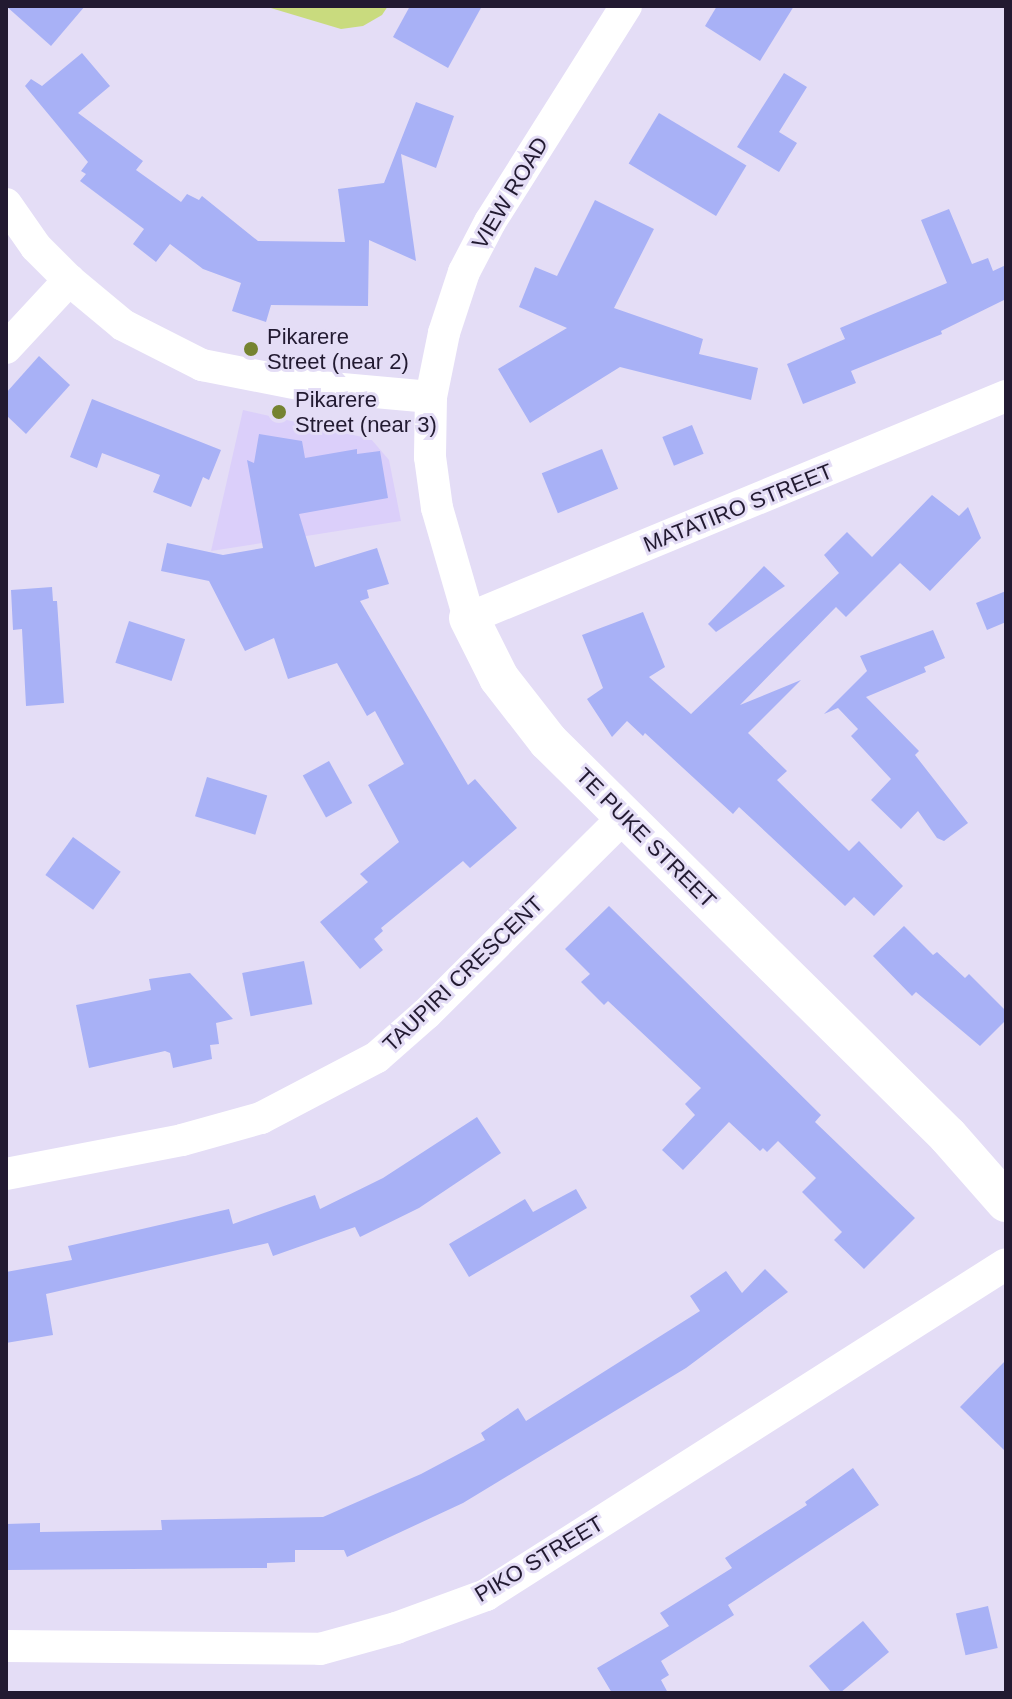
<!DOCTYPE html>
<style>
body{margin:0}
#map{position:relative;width:1012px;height:1699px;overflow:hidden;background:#e4ddf6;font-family:Arial,sans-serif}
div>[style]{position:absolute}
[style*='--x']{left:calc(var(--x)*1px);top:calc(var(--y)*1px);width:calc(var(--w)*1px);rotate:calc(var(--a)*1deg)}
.built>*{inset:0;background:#dbcffa}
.green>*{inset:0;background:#c9db7e}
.building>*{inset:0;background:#a8b1f6;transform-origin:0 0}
.minor>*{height:32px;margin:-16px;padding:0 16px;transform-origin:16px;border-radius:16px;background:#fff}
.tertiary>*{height:40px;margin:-20px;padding:0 20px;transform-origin:20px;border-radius:20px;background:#fff}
.dots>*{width:22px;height:22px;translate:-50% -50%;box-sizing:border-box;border:4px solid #e4ddf6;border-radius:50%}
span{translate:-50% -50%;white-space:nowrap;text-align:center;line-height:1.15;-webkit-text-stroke:6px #e4ddf6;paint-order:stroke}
.street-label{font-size:22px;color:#221a31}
.poi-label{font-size:22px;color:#221a31}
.left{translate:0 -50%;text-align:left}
.frame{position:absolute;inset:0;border:8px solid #221a31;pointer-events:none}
</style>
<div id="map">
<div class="built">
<i style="clip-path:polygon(243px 410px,371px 439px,389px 460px,401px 521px,211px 551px)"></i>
</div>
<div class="green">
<i style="clip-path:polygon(264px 6px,388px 6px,382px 15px,363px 26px,341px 29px)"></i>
</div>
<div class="building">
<i style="clip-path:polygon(6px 6px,85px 6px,51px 46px)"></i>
<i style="clip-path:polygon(410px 6px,482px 6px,448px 68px,393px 37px)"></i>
<i style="clip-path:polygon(717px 6px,794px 6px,760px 61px,705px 26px)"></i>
<i style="clip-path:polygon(82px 53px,110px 86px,78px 113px,143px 161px,136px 170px,181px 202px,187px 194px,199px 200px,202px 196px,258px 241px,345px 242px,338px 189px,384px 183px,416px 102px,454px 116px,436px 168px,401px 154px,416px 261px,369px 240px,368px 306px,271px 305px,266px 322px,232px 311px,241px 283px,203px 269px,170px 244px,156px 262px,133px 244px,144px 229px,80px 181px,86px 174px,81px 171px,88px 162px,25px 86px,31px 79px,42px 86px)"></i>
<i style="clip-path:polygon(784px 73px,807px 87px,779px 132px,797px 143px,779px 172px,737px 147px)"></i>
<i style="left:659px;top:113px;width:102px;height:59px;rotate:31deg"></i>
<i style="clip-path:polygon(595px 200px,654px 229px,614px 308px,703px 339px,699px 354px,758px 368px,751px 400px,620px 367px,530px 423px,498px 369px,567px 328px,519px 307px,535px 267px,557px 276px)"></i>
<i style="clip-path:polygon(949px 209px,972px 264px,988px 258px,993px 271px,1006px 265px,1006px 299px,941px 331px,942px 334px,851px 371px,856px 383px,803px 404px,787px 364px,845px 339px,840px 328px,947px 283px,921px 220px)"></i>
<i style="clip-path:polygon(39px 356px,70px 385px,26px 434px,6px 415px,6px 393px)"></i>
<i style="clip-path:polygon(92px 399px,221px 450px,209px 480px,203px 477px,191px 507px,153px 492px,160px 475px,102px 453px,97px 468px,70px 457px)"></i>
<i style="left:692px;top:425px;width:31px;height:32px;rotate:68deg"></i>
<i style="clip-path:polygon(259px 434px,302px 441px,305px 458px,357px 449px,357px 454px,380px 451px,388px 498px,299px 514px,315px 567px,377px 548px,389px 584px,367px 590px,369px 598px,360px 601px,468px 785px,475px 779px,517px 828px,470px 868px,463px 861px,381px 928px,383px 931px,374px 939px,383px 950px,360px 969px,320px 922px,368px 882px,360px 874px,399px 842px,368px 785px,404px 764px,375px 711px,367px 716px,337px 663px,288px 679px,274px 638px,245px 651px,209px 581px,161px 571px,167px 543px,223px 555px,263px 548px,247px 460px,254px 463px)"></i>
<i style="left:602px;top:449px;width:43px;height:65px;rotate:68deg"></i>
<i style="clip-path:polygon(932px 495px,959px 516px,968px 507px,981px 538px,930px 591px,900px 563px,846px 617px,836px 607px,740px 705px,801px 680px,748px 733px,787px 771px,777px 780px,849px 851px,859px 841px,903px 886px,874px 916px,854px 897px,845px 906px,739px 807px,733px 814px,645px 733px,643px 736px,627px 721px,612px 737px,587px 699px,603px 688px,582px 635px,643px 612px,665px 667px,649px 677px,691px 714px,839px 573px,824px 555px,847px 532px,872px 557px)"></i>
<i style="clip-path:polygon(764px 566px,785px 586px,716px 632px,708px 624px)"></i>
<i style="clip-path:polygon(52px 587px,53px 601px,57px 601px,64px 703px,26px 706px,22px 629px,13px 630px,11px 590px)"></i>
<i style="clip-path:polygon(1006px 591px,1006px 622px,987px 630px,976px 603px)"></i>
<i style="left:129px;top:621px;width:59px;height:44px;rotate:18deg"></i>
<i style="clip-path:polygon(933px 630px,945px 658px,924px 667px,926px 672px,866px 697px,919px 751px,915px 755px,968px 823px,944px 841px,937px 838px,918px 811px,901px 829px,871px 800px,891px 779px,851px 736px,858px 729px,838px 708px,824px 714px,867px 671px,860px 656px)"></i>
<i style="left:329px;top:761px;width:48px;height:30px;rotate:61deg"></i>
<i style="left:207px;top:777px;width:63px;height:41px;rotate:17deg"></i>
<i style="left:73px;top:837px;width:59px;height:47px;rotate:36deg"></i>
<i style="clip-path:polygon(609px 906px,821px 1115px,815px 1122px,915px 1218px,864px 1269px,834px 1240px,842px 1232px,802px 1192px,816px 1178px,778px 1141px,767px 1152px,763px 1148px,760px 1151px,729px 1122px,683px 1170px,662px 1150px,695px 1115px,685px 1104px,701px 1088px,608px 1001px,604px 1005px,581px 982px,590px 974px,565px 949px)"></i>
<i style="clip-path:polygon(904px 926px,933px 955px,937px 952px,965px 978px,969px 974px,1006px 1011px,1006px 1020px,980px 1046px,916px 992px,912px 996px,873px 956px)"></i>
<i style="left:304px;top:961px;width:44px;height:63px;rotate:79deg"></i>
<i style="clip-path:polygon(190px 973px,233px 1019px,216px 1023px,219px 1044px,210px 1045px,212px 1059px,173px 1068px,170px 1053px,165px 1051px,89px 1068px,76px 1005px,151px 990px,149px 979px)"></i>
<i style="clip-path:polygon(477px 1117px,501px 1153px,419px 1208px,360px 1237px,355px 1227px,273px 1256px,268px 1243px,46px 1294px,53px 1335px,6px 1343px,6px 1272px,72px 1260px,68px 1246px,229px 1209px,233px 1224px,315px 1195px,320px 1209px,383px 1178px)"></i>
<i style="clip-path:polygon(576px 1189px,587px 1208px,469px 1277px,449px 1244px,525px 1199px,533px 1212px)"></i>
<i style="clip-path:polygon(765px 1269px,788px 1292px,686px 1368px,463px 1503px,347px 1557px,344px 1550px,295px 1550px,295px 1562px,267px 1563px,267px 1568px,6px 1570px,6px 1524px,40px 1523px,40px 1532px,162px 1530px,161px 1520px,323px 1517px,421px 1474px,485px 1440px,481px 1433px,518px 1408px,526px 1421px,700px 1311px,690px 1296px,726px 1271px,742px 1293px)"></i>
<i style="clip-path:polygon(1006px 1360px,1006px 1452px,960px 1407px)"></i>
<i style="clip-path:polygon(853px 1468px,879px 1505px,728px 1605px,734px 1615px,661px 1661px,669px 1675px,661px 1680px,668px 1693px,612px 1693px,597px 1668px,669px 1626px,660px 1613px,732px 1568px,725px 1558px,807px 1505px,805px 1502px)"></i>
<i style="left:988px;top:1606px;width:43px;height:33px;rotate:77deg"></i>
<i style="clip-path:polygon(863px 1621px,889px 1652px,840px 1693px,832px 1693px,809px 1666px)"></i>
</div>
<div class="minor">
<i style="--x:626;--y:6;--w:255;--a:122.2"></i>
<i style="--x:490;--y:222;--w:56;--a:117.5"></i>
<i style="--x:464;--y:272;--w:64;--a:108.2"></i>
<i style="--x:444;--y:333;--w:65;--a:101.5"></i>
<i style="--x:431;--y:397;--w:60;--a:91"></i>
<i style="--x:430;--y:457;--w:51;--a:82.2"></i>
<i style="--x:437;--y:508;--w:115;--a:73.8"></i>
<i style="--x:469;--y:618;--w:581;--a:-22.46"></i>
<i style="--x:6;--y:204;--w:52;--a:55.1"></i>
<i style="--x:36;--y:247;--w:47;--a:45"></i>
<i style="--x:69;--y:280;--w:70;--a:39.8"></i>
<i style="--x:123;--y:325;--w:89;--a:26.9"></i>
<i style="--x:202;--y:365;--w:109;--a:11.1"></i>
<i style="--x:309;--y:386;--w:122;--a:5.2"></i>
<i style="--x:6;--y:348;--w:93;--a:-47.2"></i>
<i style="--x:6;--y:1174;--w:179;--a:-10.9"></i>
<i style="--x:182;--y:1140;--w:82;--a:-15.6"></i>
<i style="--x:261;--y:1118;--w:131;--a:-27.7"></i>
<i style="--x:377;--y:1057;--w:65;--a:-41.3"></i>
<i style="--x:426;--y:1014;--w:279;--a:-44.9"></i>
<i style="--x:6;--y:1646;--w:314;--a:0.5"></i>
<i style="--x:320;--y:1649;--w:79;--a:-15.4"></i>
<i style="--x:396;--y:1628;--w:96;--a:-20.1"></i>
<i style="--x:486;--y:1595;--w:616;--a:-32.48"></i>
</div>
<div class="tertiary">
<i style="--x:469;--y:618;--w:67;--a:63.4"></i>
<i style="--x:499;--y:678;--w:80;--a:52.1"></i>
<i style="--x:548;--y:741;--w:562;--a:44.64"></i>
<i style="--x:948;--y:1136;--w:88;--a:48.7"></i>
</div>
<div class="dots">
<i style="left:251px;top:349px;background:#758331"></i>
<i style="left:279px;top:412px;background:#758331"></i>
</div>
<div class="street-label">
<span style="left:510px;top:193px;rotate:-59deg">VIEW ROAD</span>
<span style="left:738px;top:508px;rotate:-22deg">MATATIRO STREET</span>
<span style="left:646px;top:838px;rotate:45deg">TE PUKE STREET</span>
<span style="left:463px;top:974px;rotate:-44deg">TAUPIRI CRESCENT</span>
<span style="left:539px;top:1559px;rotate:-31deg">PIKO STREET</span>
</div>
<div class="poi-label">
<span class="left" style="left:267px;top:349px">Pikarere<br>Street (near 2)</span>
<span class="left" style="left:295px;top:412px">Pikarere<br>Street (near 3)</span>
</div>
<div class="frame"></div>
</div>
